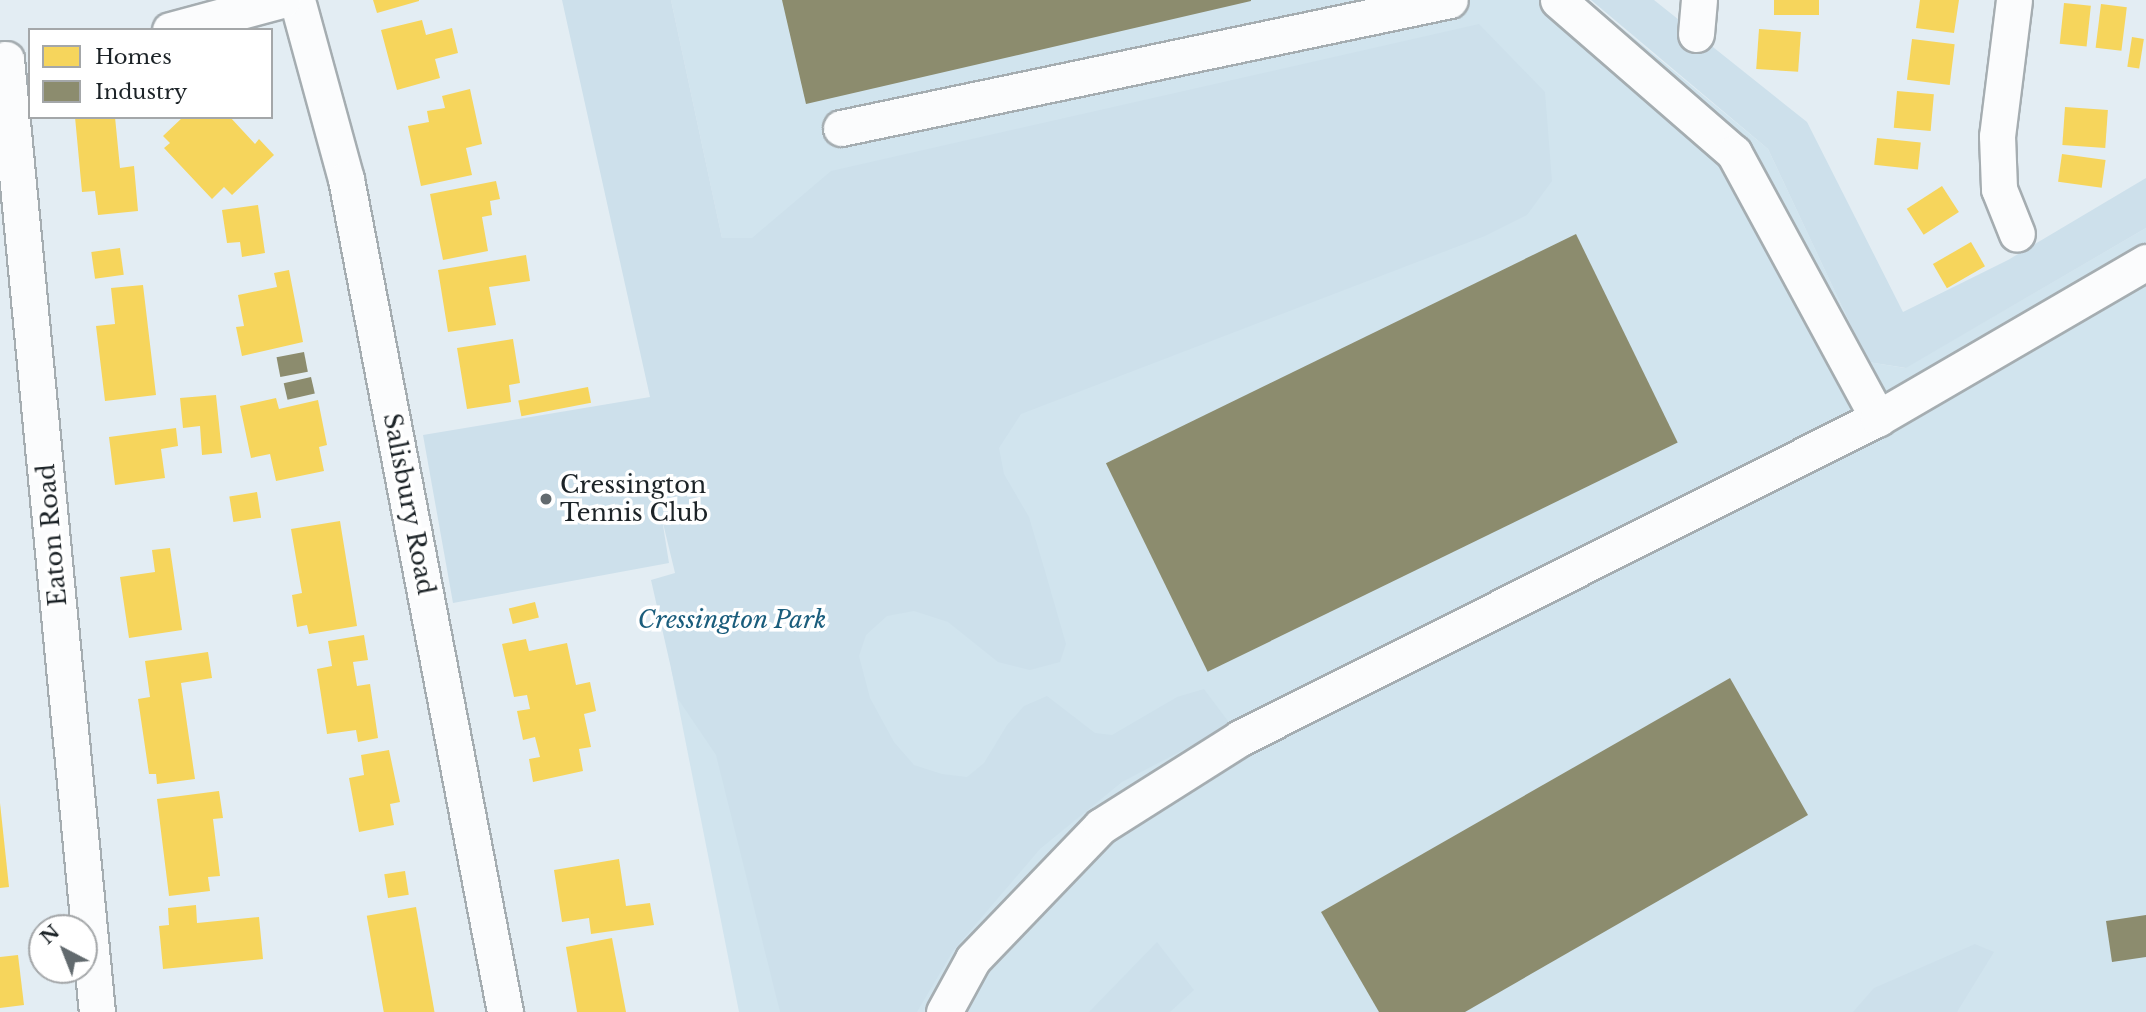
<!DOCTYPE html>
<style>
body{margin:0}
#map{position:relative;width:2146px;height:1012px;overflow:hidden;background:#e3edf3;font-family:"Libre Baskerville",serif}
div>[style]{position:absolute}
[style*='--x']{left:calc(var(--x)*1px);top:calc(var(--y)*1px);width:calc(var(--w)*1px);rotate:calc(var(--a)*1deg)}
.built>*{inset:0;background:#d1e4ee}
.green>*{inset:0;background:#cde0eb}
.homes>*{inset:0;background:#f6d55c;transform-origin:0 0}
.industry>*{inset:0;background:#8c8c6e;transform-origin:0 0}
.roads{filter:drop-shadow(2px 0 #a5adb1) drop-shadow(-2px 0 #a5adb1) drop-shadow(0 2px #a5adb1) drop-shadow(0 -2px #a5adb1)}
.minor>*{height:35px;margin:-17.5px;padding:0 17.5px;transform-origin:17.5px;border-radius:17.5px;background:#fbfcfd}
.dots>*{width:19px;height:19px;translate:-50% -50%;box-sizing:border-box;border:4px solid #fff;border-radius:50%}
span{translate:-50% -50%;white-space:nowrap;text-align:center;line-height:1.15;-webkit-text-stroke:7px #fff;paint-order:stroke}
.poi-label{font-size:24px;color:#1c2327}
.left{translate:0 -50%;text-align:left}
.street-label{font-size:24px;color:#1c2327}
.park-label{font-size:24px;color:#1a5d7c;font-style:italic}
.legend{position:absolute;left:28px;top:28px;width:245px;height:91px;box-sizing:border-box;background:#fff;border:2px solid #a4a7a9;margin:0;padding:9px 12px;list-style:none;font-size:21px;color:#1c2327}
.legend li{display:flex;align-items:center;gap:14px;height:35px}
.legend b{width:35px;border:2px solid #a4a7a9}
.north{position:absolute;left:28px;top:914px;width:70px;height:70px;box-sizing:border-box;background:#fff;border:2px solid #a4a7a9;border-radius:50%;rotate:318deg;font-size:19px;font-weight:700;line-height:28px;text-align:center;color:#1c2327}
.north::after{content:'';display:block;margin:auto;width:24px;height:32px;background:#626a6e;clip-path:polygon(50% 0,100% 100%,50% 72%,0 100%)}
</style>
<div id="map">
<div class="built">
<i style="clip-path:polygon(671px 0,1588px 0,1768px 149px,1868px 362px,1905px 368px,2146px 228px,2146px 1012px,739px 1012px,671px 668px,808px 640px)"></i>
</div>
<div class="green">
<i style="clip-path:polygon(562px 0,671px 0,722px 238px,752px 238px,831px 171px,1479px 24px,1545px 92px,1552px 181px,1527px 215px,1485px 236px,1021px 414px,999px 448px,1004px 474px,1029px 517px,1045px 571px,1066px 644px,1060px 662px,1030px 670px,998px 662px,948px 622px,914px 611px,887px 616px,866px 635px,859px 656px,870px 698px,894px 742px,914px 765px,942px 774px,967px 777px,984px 763px,1007px 725px,1024px 706px,1047px 696px,1095px 733px,1112px 735px,1177px 697px,1204px 689px,1231px 725px,1122px 782px,1040px 849px,953px 951px,917px 1012px,780px 1012px,716px 755px,678px 699px,651px 580px,675px 573px,662px 519px,669px 563px,453px 603px,423px 435px,650px 397px)"></i>
<i style="clip-path:polygon(1591px 0,1654px 0,1807px 122px,1903px 312px,2008px 260px,2146px 178px,2146px 228px,1906px 368px,1868px 362px,1768px 149px)"></i>
<i style="clip-path:polygon(1157px 942px,1194px 990px,1170px 1012px,1089px 1012px)"></i>
<i style="clip-path:polygon(1975px 944px,1994px 952px,1957px 1012px,1853px 1012px,1874px 988px)"></i>
</div>
<div class="homes">
<i style="clip-path:polygon(373px 0,419px 0,419px 1px,377px 13px)"></i>
<i style="left:1774px;top:0;width:45px;height:15px"></i>
<i style="clip-path:polygon(1920px 0,1959px 0,1954px 33px,1916px 28px)"></i>
<i style="left:2064px;top:3px;width:27px;height:41px;rotate:6deg"></i>
<i style="left:2101px;top:4px;width:26px;height:44px;rotate:7deg"></i>
<i style="clip-path:polygon(422px 20px,426px 35px,452px 28px,458px 53px,435px 59px,440px 78px,397px 90px,381px 30px)"></i>
<i style="left:1759px;top:29px;width:42px;height:40px;rotate:4deg"></i>
<i style="left:2132px;top:37px;width:12px;height:30px;rotate:9deg"></i>
<i style="left:1912px;top:39px;width:43px;height:41px;rotate:7deg"></i>
<i style="clip-path:polygon(470px 89px,482px 144px,466px 148px,472px 175px,421px 186px,408px 126px,429px 122px,427px 111px,445px 108px,442px 96px)"></i>
<i style="left:1897px;top:91px;width:37px;height:37px;rotate:5deg"></i>
<i style="left:2065px;top:107px;width:43px;height:38px;rotate:4deg"></i>
<i style="clip-path:polygon(75px 117px,115px 117px,120px 168px,134px 166px,138px 211px,98px 215px,95px 191px,82px 192px)"></i>
<i style="clip-path:polygon(183px 117px,230px 117px,255px 144px,259px 139px,274px 155px,232px 195px,224px 187px,212px 199px,164px 148px,170px 143px,163px 136px)"></i>
<i style="left:1877px;top:138px;width:44px;height:27px;rotate:6deg"></i>
<i style="left:2062px;top:154px;width:44px;height:28px;rotate:8deg"></i>
<i style="clip-path:polygon(496px 181px,500px 199px,490px 201px,492px 215px,482px 217px,488px 251px,443px 260px,430px 194px)"></i>
<i style="left:1942px;top:186px;width:31px;height:42px;rotate:57deg"></i>
<i style="clip-path:polygon(258px 205px,265px 253px,242px 257px,240px 242px,227px 243px,222px 210px)"></i>
<i style="left:1971px;top:242px;width:28px;height:44px;rotate:60deg"></i>
<i style="left:120px;top:248px;width:27px;height:29px;rotate:82deg"></i>
<i style="clip-path:polygon(526px 255px,530px 281px,489px 287px,496px 325px,448px 332px,438px 270px)"></i>
<i style="clip-path:polygon(289px 270px,303px 342px,242px 356px,236px 327px,244px 326px,238px 295px,277px 287px,274px 273px)"></i>
<i style="clip-path:polygon(143px 285px,156px 395px,105px 401px,96px 326px,115px 324px,111px 288px)"></i>
<i style="clip-path:polygon(513px 339px,520px 383px,509px 385px,511px 402px,467px 409px,457px 348px)"></i>
<i style="left:588px;top:387px;width:16px;height:71px;rotate:79deg"></i>
<i style="clip-path:polygon(216px 395px,222px 453px,202px 455px,200px 426px,183px 428px,180px 398px)"></i>
<i style="clip-path:polygon(276px 398px,279px 409px,318px 400px,327px 445px,319px 447px,324px 471px,276px 481px,270px 454px,251px 458px,240px 406px)"></i>
<i style="clip-path:polygon(176px 428px,178px 446px,161px 449px,165px 478px,115px 485px,109px 437px)"></i>
<i style="left:257px;top:492px;width:26px;height:28px;rotate:81deg"></i>
<i style="clip-path:polygon(340px 521px,357px 626px,309px 634px,307px 625px,297px 627px,292px 595px,302px 593px,291px 529px)"></i>
<i style="clip-path:polygon(170px 548px,182px 630px,129px 638px,120px 577px,155px 572px,152px 550px)"></i>
<i style="left:535px;top:602px;width:16px;height:27px;rotate:76deg"></i>
<i style="clip-path:polygon(364px 635px,368px 660px,353px 662px,357px 686px,370px 684px,378px 738px,358px 742px,356px 730px,327px 734px,317px 669px,332px 666px,328px 641px)"></i>
<i style="clip-path:polygon(526px 639px,529px 651px,567px 643px,576px 685px,590px 682px,596px 711px,584px 714px,591px 747px,579px 749px,583px 771px,533px 782px,529px 759px,540px 757px,535px 737px,523px 740px,517px 711px,530px 709px,527px 695px,514px 697px,502px 644px)"></i>
<i style="clip-path:polygon(208px 652px,212px 678px,181px 683px,195px 779px,157px 784px,156px 774px,149px 774px,138px 699px,150px 697px,145px 661px)"></i>
<i style="clip-path:polygon(389px 750px,400px 802px,390px 804px,394px 825px,359px 832px,349px 778px,364px 775px,361px 755px)"></i>
<i style="clip-path:polygon(219px 791px,223px 818px,213px 819px,220px 876px,208px 877px,210px 891px,169px 896px,157px 799px)"></i>
<i style="clip-path:polygon(0 803px,9px 887px,0 888px)"></i>
<i style="clip-path:polygon(619px 859px,626px 906px,650px 903px,654px 925px,591px 934px,589px 918px,562px 922px,554px 870px)"></i>
<i style="left:405px;top:871px;width:24px;height:21px;rotate:81deg"></i>
<i style="clip-path:polygon(196px 905px,197px 923px,259px 917px,263px 959px,163px 969px,159px 926px,169px 925px,168px 908px)"></i>
<i style="left:416px;top:907px;width:107px;height:50px;rotate:80deg"></i>
<i style="clip-path:polygon(612px 938px,626px 1012px,577px 1012px,566px 947px)"></i>
<i style="clip-path:polygon(18px 955px,24px 1005px,0 1008px,0 957px)"></i>
</div>
<div class="industry">
<i style="clip-path:polygon(782px 0,1251px 0,1251px 1px,806px 104px)"></i>
<i style="left:1576px;top:234px;width:232px;height:523px;rotate:64deg"></i>
<i style="left:304px;top:352px;width:20px;height:28px;rotate:79deg"></i>
<i style="left:311px;top:377px;width:17px;height:28px;rotate:77deg"></i>
<i style="clip-path:polygon(1730px 678px,1808px 815px,1465px 1012px,1379px 1012px,1321px 912px)"></i>
<i style="clip-path:polygon(2146px 915px,2146px 957px,2112px 962px,2106px 921px)"></i>
</div>
<div class="roads">
<div class="minor">
<i style="--x:297;--y:0;--w:186;--a:74.7"></i>
<i style="--x:346;--y:179;--w:848;--a:79.19"></i>
<i style="--x:1558;--y:0;--w:233;--a:41"></i>
<i style="--x:1734;--y:153;--w:302;--a:61.5"></i>
<i style="--x:2014;--y:0;--w:137;--a:97.1"></i>
<i style="--x:1997;--y:136;--w:53;--a:87.8"></i>
<i style="--x:1999;--y:189;--w:48;--a:68.2"></i>
<i style="--x:170;--y:30;--w:116;--a:-15"></i>
<i style="--x:1696;--y:34;--w:34;--a:-85"></i>
<i style="--x:6;--y:59;--w:957;--a:84.55"></i>
<i style="--x:841;--y:128;--w:622;--a:-11.87"></i>
<i style="--x:944;--y:1012;--w:60;--a:-61.3"></i>
<i style="--x:973;--y:959;--w:185;--a:-46.1"></i>
<i style="--x:1101;--y:826;--w:165;--a:-32.3"></i>
<i style="--x:1240;--y:738;--w:714;--a:-26.64"></i>
<i style="--x:1878;--y:418;--w:310;--a:-30.2"></i>
</div>
</div>
<div class="dots">
<i style="left:546px;top:499px;background:#626a6e"></i>
</div>
<div class="poi-label">
<span class="left" style="left:560px;top:499px">Cressington<br>Tennis Club</span>
</div>
<div class="street-label">
<span style="left:409px;top:504px;rotate:79deg">Salisbury Road</span>
<span style="left:52px;top:535px;rotate:-95deg">Eaton Road</span>
</div>
<div class="park-label">
<span style="left:732px;top:620px">Cressington Park</span>
</div>
<ul class="legend">
<li><b style="height:19px;background:#f6d55c"></b>Homes</li>
<li><b style="height:19px;background:#8c8c6e"></b>Industry</li>
</ul>
<div class="north">N</div>
</div>
